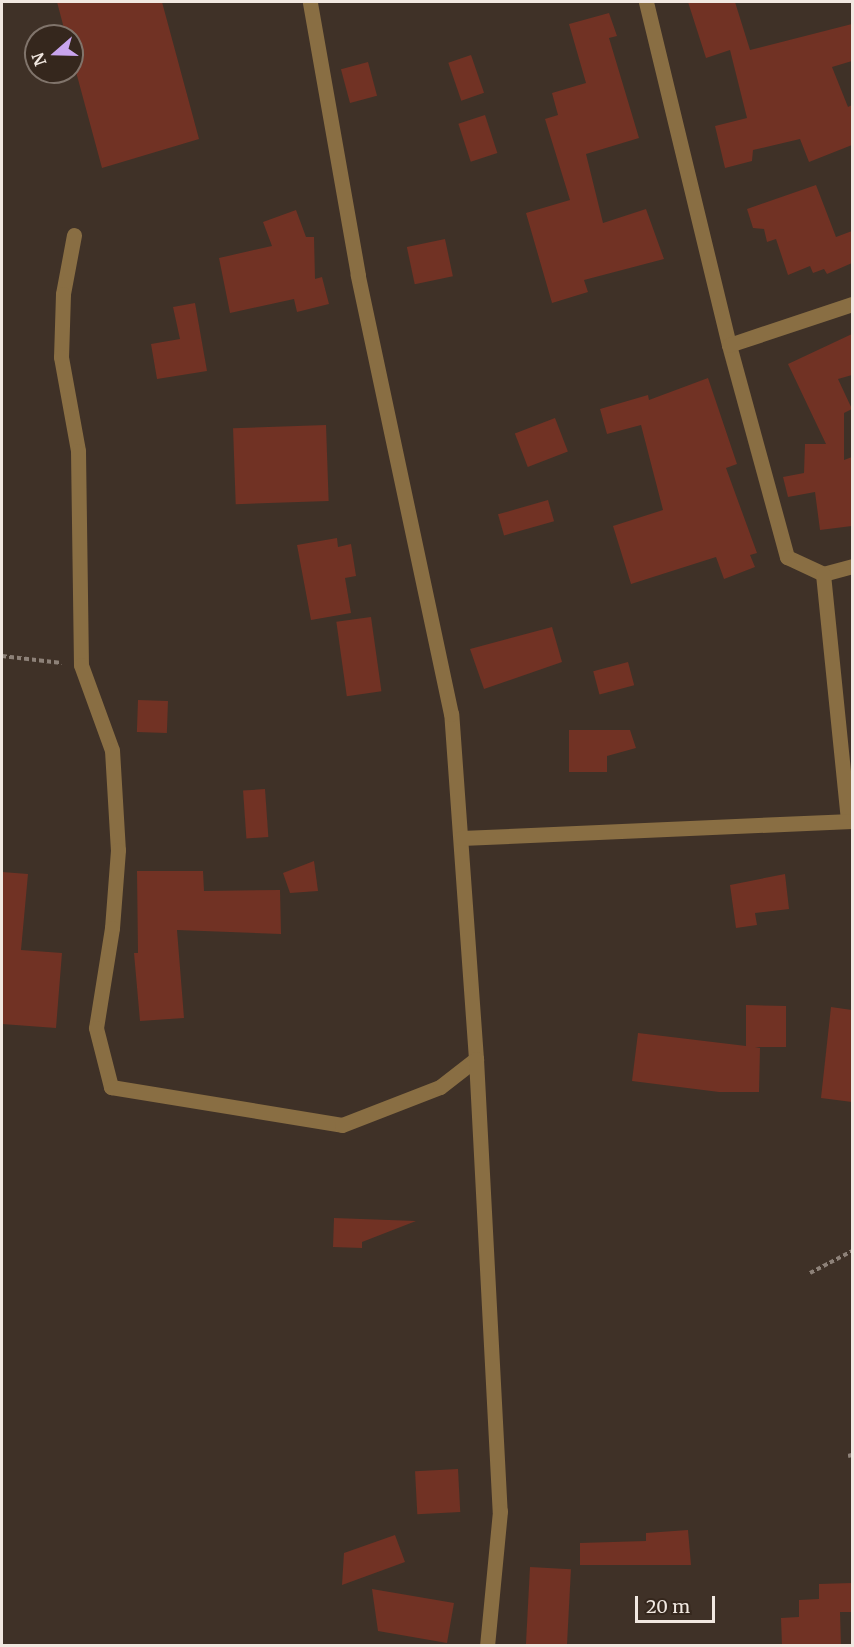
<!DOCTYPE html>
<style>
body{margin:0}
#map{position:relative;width:854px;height:1647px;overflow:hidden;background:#3f3127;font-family:Merriweather,serif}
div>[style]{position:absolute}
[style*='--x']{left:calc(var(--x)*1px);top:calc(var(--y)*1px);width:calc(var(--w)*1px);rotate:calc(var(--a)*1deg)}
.building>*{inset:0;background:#713224;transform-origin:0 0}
.path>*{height:4px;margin-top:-2px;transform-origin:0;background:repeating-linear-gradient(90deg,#8d8178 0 4.5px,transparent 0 7.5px)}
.minor>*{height:15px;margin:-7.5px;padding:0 7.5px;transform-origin:7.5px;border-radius:7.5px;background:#896e43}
span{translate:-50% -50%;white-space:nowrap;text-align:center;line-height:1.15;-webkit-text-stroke:6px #35271d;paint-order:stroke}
.frame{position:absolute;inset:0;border:3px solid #f1e8e1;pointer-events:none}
.north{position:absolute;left:24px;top:24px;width:60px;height:60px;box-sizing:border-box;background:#35271d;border:2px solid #80746b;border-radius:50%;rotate:250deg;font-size:16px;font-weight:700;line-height:24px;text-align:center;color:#f1e8e1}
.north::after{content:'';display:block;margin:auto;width:21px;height:27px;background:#c9a5ee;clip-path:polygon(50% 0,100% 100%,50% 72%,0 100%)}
.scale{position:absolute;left:635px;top:1596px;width:80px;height:27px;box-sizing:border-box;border:3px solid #f1e8e1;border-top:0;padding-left:8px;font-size:18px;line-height:21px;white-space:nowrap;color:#f1e8e1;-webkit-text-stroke:4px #35271d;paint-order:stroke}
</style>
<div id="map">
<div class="building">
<i style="clip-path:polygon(57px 2px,162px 2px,199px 139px,102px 168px,72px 57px,72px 36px,66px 36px)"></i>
<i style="clip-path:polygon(688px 2px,735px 2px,750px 50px,852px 24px,852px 61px,832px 67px,848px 107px,852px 105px,852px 145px,809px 162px,800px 139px,753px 150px,752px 161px,725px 168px,715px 126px,747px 118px,730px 50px,706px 58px)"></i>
<i style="clip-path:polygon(609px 13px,617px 36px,609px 38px,639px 138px,586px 154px,603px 223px,646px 209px,664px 259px,584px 280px,588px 292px,552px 303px,526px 213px,570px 200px,545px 119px,558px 115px,552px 93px,586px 83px,569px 24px)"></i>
<i style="left:471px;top:55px;width:40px;height:24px;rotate:71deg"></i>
<i style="left:368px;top:62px;width:35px;height:28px;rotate:75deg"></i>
<i style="left:485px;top:115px;width:40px;height:28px;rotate:72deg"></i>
<i style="clip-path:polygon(816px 185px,836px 237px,852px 231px,852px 263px,827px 274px,824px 269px,813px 273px,810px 266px,788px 275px,776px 239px,767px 242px,764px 229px,753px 228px,747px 209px)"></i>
<i style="clip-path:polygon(296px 210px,306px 237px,314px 237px,315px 279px,322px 277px,329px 304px,297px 312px,294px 299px,230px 313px,219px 258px,272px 246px,263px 222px)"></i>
<i style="left:445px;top:239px;width:38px;height:39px;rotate:78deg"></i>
<i style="clip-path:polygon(195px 303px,207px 371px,157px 379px,151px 344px,180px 339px,173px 307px)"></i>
<i style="clip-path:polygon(852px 334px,852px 375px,838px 379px,852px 409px,844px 413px,844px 460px,852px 457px,852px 526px,820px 530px,815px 492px,788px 497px,783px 477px,804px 473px,805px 444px,826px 444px,788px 364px)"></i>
<i style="clip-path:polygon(708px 378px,737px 464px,726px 468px,757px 553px,750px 555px,755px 567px,724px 579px,716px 557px,631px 584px,613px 526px,663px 510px,641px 425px,607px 434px,600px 409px,648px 395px,649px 400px)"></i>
<i style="left:555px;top:418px;width:36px;height:43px;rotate:69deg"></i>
<i style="left:326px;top:425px;width:76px;height:93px;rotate:88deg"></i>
<i style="left:548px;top:500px;width:22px;height:52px;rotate:74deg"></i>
<i style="clip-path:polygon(337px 538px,338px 547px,351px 544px,356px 576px,345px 578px,351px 613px,311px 620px,297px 545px)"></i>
<i style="left:371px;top:617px;width:75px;height:35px;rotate:82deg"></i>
<i style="clip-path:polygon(552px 627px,562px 662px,484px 689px,470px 649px)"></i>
<i style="left:628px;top:662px;width:24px;height:36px;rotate:75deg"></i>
<i style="left:138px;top:700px;width:30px;height:32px;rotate:2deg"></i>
<i style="clip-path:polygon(569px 730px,630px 730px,636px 748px,607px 756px,607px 772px,569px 772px)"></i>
<i style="left:265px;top:789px;width:48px;height:22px;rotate:86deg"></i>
<i style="clip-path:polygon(314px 861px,318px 891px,290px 893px,283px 873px)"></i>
<i style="clip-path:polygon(137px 871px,203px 871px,204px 891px,280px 890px,281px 934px,177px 930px,184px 1018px,140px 1021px,134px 953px,138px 953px)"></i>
<i style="clip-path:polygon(2px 872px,28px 874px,21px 950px,62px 953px,56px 1028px,2px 1024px)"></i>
<i style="clip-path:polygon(785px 874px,789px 909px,755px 913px,757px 925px,736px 928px,730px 885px)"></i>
<i style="clip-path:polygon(746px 1005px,786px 1006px,786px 1047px,755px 1047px,760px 1048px,759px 1092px,719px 1092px,632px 1081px,638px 1033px,746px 1046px)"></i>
<i style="clip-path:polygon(831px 1007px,852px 1010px,852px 1102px,821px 1098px)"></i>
<i style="clip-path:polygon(334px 1218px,416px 1221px,362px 1242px,362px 1248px,333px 1247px)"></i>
<i style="left:458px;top:1469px;width:43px;height:43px;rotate:87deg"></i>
<i style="clip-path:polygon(688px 1530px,691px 1565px,580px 1565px,580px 1543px,646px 1541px,646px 1533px)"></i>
<i style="clip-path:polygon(395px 1535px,405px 1562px,342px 1585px,344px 1553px)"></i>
<i style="left:530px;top:1567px;width:41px;height:79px;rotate:3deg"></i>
<i style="clip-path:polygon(852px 1583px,852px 1612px,840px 1612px,841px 1646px,782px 1646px,781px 1618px,799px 1617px,799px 1600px,819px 1599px,819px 1584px)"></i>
<i style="clip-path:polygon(372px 1589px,454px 1603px,447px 1643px,378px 1631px)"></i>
</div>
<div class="path">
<i style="--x:2;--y:656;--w:60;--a:6.7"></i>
<i style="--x:810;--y:1273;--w:47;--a:-27.6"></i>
<i style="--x:848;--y:1456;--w:4;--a:-14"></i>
</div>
<div class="minor">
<i style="--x:646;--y:2;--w:353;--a:76.4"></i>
<i style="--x:729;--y:345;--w:220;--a:74.7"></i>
<i style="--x:787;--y:557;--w:40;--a:25"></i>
<i style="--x:823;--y:574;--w:30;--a:-15"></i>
<i style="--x:74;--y:235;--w:60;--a:100.6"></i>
<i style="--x:63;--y:294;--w:63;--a:91.8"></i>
<i style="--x:61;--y:357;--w:96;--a:79.7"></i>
<i style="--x:78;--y:451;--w:214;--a:89.2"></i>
<i style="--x:81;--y:665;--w:90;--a:70"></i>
<i style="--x:112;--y:750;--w:100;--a:86.6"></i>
<i style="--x:118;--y:850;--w:78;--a:94.4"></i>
<i style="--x:112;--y:928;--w:101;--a:99.1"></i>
<i style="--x:96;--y:1028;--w:61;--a:75.7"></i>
<i style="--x:111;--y:1087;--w:234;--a:9.3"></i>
<i style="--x:342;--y:1125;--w:105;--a:-21.2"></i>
<i style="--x:440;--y:1087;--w:46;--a:-37.9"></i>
<i style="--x:476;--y:1059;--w:346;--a:-94.1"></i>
<i style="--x:451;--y:714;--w:449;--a:-102"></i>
<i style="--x:358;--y:275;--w:277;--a:-100"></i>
<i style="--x:729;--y:345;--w:130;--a:-18.4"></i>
<i style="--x:823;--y:574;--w:248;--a:84.2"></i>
<i style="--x:461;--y:838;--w:391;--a:-2.5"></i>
<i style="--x:476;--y:1059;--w:453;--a:87"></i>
<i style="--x:500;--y:1511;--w:136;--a:95.5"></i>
</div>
<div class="frame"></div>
<div class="north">N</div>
<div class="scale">20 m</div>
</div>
